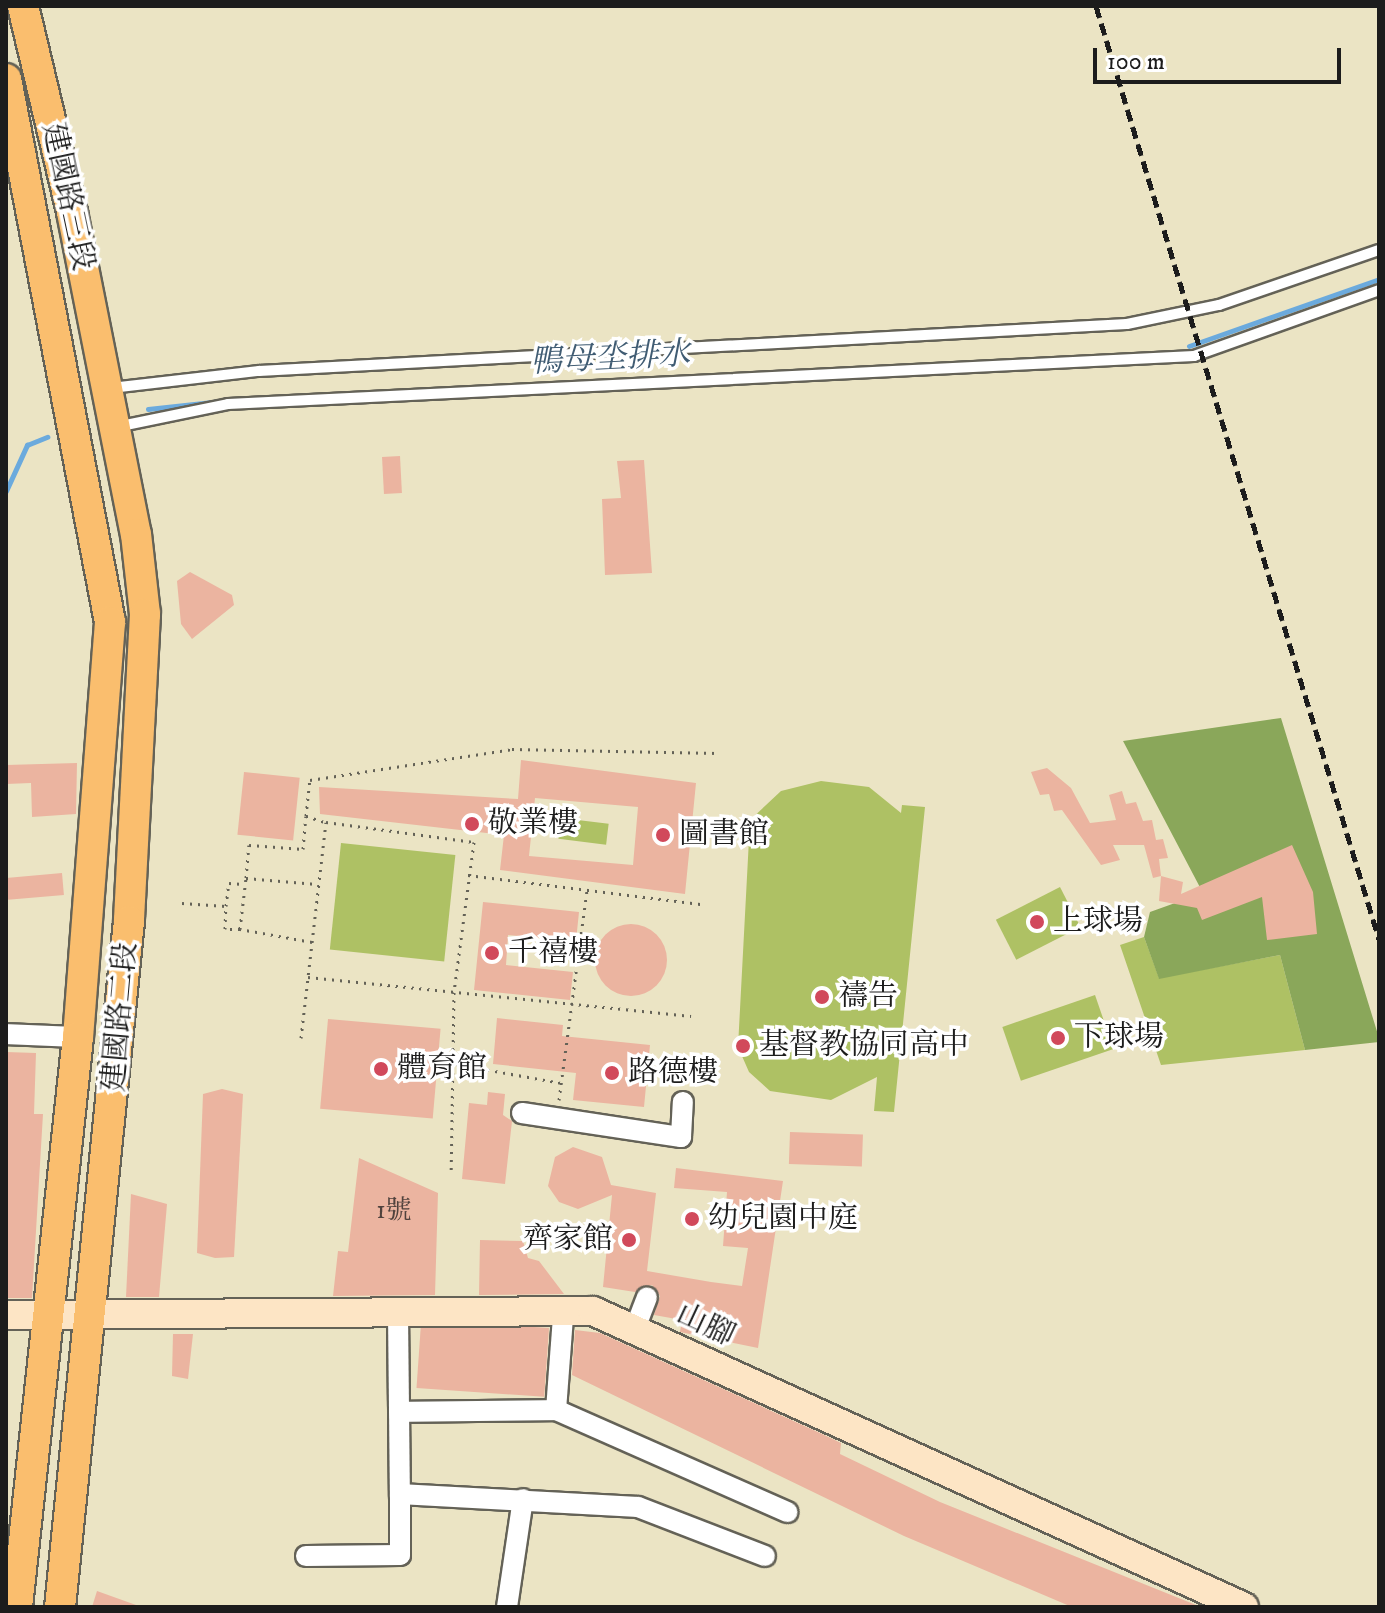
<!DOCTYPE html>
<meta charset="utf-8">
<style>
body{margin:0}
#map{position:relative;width:1385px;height:1613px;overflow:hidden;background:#ebe4c4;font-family:"IM FELL DW Pica","Noto Serif TC",serif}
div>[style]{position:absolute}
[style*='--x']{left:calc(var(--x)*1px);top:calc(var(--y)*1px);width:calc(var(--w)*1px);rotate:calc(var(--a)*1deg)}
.green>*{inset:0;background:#aec164;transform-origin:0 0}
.forest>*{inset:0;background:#8aa75a}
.stream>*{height:5px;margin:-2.5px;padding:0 2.5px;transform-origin:2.5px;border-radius:2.5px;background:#6baadd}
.building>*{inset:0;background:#ebb4a0;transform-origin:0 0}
.round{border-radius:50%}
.path>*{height:3px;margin-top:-1.5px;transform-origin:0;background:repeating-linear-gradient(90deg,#646257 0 2px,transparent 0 8px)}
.roads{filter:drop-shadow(2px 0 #646257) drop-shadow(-2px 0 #646257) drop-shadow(0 2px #646257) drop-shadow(0 -2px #646257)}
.lane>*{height:10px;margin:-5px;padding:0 5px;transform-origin:5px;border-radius:5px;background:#fff}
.street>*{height:20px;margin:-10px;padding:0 10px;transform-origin:10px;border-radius:10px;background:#fff}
.secondary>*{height:28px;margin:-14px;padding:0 14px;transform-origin:14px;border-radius:14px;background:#fde5c5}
.primary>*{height:30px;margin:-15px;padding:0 15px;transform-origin:15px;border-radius:15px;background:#fabe6e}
.rail>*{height:5px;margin-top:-2.5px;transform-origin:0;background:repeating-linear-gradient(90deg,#1c1c1c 0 12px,transparent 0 18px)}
.dots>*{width:22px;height:22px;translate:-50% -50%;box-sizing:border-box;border:4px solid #fff;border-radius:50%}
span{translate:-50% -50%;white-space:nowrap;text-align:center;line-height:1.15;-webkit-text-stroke:7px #fff;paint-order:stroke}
.number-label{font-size:26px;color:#50423d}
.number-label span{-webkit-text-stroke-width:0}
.street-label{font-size:30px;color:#1c1c1c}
.poi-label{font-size:30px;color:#1c1c1c}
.left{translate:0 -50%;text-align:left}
.right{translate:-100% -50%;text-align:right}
.water-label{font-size:32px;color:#405c73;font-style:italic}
.frame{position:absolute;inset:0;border:8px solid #1c1c1c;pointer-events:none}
.scale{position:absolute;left:1093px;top:48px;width:248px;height:36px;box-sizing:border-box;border:4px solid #1c1c1c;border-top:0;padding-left:10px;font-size:24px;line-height:28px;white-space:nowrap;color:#1c1c1c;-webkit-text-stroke:6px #fff;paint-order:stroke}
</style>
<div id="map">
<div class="green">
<i style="clip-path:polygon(821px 781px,869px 787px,901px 813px,902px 805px,925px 807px,894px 1112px,874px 1111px,877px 1077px,831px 1100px,770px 1091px,749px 1072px,738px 1047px,750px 820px,781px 791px)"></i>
<i style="left:561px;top:818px;width:48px;height:21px;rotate:7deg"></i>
<i style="left:341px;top:843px;width:115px;height:107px;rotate:6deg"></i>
<i style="left:1060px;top:887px;width:45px;height:72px;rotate:63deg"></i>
<i style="clip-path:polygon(1144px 937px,1159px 978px,1280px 955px,1305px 1050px,1161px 1065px,1120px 945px)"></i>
<i style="left:1095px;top:995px;width:57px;height:98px;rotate:71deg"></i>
</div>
<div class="forest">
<i style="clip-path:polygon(1281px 718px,1379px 1038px,1379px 1042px,1305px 1050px,1280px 955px,1159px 979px,1144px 937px,1150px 912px,1203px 893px,1123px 741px)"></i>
</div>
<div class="stream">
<i style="--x:1189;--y:346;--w:201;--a:-19.4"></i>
<i style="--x:148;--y:409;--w:74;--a:-6.2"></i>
<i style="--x:6;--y:491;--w:51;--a:-65.5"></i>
<i style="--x:27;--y:445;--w:22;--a:-22"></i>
</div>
<div class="building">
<i style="left:400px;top:456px;width:37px;height:18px;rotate:87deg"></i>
<i style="clip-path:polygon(644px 460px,652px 573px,605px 575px,602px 499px,621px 498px,617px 461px)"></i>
<i style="clip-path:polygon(190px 572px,232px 595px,234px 605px,192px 639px,181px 624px,177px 581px)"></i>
<i style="clip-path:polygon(evenodd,521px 760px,696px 783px,685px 894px,500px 870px,504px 835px,320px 814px,319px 787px,518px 799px,521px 760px,535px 798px,638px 807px,633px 865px,529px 856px,535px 798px)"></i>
<i style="clip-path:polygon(77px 763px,76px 814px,32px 817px,31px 783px,6px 784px,6px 765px)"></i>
<i style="clip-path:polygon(1047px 768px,1071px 788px,1090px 823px,1116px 820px,1109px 795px,1122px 791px,1126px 804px,1136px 802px,1143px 821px,1152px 820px,1156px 840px,1163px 839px,1168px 858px,1159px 859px,1161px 876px,1183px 882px,1181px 894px,1292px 845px,1313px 892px,1317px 934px,1267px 940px,1262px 897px,1202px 920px,1197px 908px,1159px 901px,1161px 876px,1153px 878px,1144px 845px,1113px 845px,1120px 860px,1101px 865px,1062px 810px,1054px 811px,1049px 794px,1040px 795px,1031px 772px)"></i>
<i style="left:244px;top:772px;width:56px;height:63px;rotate:6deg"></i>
<i style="left:62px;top:873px;width:22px;height:56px;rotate:85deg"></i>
<i style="clip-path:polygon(483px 902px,579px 912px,576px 941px,508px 935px,506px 965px,573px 972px,570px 1000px,474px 990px)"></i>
<i class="round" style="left:595px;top:924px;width:72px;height:72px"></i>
<i style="clip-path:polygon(497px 1018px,563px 1025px,562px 1036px,650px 1045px,644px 1107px,573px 1100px,576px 1073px,493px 1064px)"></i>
<i style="left:328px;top:1019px;width:113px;height:90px;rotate:5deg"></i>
<i style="clip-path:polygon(6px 1052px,36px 1053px,34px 1114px,43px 1114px,32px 1298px,6px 1298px)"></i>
<i style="clip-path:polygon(222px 1089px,243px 1094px,234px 1257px,215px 1258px,197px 1253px,203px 1094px)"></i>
<i style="clip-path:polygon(488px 1092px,505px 1094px,503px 1115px,512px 1121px,505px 1184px,462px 1179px,469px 1103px,487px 1105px)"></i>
<i style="left:790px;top:1132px;width:73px;height:32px;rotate:2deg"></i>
<i style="clip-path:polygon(573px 1147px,602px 1157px,611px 1185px,656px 1193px,647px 1271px,711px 1282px,742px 1286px,748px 1248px,723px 1246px,727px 1192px,674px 1188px,676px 1168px,783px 1181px,758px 1348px,680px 1332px,682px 1320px,654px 1315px,660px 1296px,652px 1285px,635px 1292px,603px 1287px,612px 1195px,578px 1209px,559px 1202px,548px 1186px,555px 1157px)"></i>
<i style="clip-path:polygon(359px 1158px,438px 1193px,435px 1295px,333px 1296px,338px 1251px,348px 1252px)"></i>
<i style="clip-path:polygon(131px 1194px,167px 1204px,159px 1297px,126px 1297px)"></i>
<i style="clip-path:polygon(480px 1240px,523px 1241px,528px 1258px,539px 1261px,564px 1294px,479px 1295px)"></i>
<i style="left:549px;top:1328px;width:69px;height:128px;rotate:94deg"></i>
<i style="clip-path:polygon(575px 1330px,600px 1333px,820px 1433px,841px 1443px,840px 1454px,940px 1502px,1201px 1607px,1072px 1607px,904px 1536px,572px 1375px)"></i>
<i style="clip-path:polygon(173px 1334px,193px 1334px,188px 1379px,172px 1376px)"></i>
<i style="clip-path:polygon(97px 1591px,136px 1605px,136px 1607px,92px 1607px)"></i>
</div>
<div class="path">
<i style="--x:306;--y:816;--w:36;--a:-84"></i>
<i style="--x:310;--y:780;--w:204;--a:-8.7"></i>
<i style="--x:512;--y:749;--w:206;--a:1.1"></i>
<i style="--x:468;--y:875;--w:234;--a:7.1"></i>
<i style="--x:246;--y:878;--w:33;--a:-85"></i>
<i style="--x:249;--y:845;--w:54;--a:4.2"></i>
<i style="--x:303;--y:849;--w:33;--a:-85"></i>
<i style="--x:306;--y:816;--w:19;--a:18"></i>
<i style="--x:182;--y:903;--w:44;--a:3.9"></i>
<i style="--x:240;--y:929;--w:15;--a:180"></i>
<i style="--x:225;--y:929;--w:23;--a:-88"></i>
<i style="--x:226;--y:906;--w:23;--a:-83"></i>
<i style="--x:229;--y:883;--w:14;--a:4"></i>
<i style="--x:312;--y:942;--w:73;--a:-169.8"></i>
<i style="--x:240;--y:929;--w:51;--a:-83.3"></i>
<i style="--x:246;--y:878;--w:71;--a:4.8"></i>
<i style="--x:308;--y:977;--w:385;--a:5.8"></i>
<i style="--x:301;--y:1038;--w:217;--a:-83.4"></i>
<i style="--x:326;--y:822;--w:149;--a:7.7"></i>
<i style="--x:474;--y:842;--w:151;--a:97.6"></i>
<i style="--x:454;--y:992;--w:183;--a:90.9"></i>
<i style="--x:456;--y:1064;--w:108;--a:10.2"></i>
<i style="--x:559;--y:1100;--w:212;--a:-82.4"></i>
</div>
<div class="roads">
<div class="lane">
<i style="--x:111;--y:388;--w:149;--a:-6.6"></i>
<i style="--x:259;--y:371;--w:869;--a:-3.1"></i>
<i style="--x:1127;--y:324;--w:94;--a:-11.7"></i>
<i style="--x:1219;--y:305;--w:169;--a:-19"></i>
<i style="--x:116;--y:427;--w:114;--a:-11.6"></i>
<i style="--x:228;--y:404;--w:967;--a:-2.84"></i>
<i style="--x:1194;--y:356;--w:196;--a:-19.6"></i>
</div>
<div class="street">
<i style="--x:6;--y:1034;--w:72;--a:2.4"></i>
<i style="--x:522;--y:1113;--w:161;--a:8.6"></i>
<i style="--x:681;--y:1137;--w:35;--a:-87"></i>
<i style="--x:398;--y:1313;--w:181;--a:89.4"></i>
<i style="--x:400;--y:1494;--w:238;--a:3.1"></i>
<i style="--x:638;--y:1507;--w:136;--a:21.1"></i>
<i style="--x:634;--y:1331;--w:36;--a:-69"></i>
<i style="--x:556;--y:1410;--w:94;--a:-85.7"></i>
<i style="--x:399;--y:1412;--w:157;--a:-0.7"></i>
<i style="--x:556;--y:1410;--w:253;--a:23.8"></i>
<i style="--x:306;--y:1556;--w:94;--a:-0.6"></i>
<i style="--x:400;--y:1555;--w:61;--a:-90"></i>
<i style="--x:507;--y:1607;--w:109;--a:-81.6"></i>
</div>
<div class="secondary">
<i style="--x:6;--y:1315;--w:587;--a:-0.39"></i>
<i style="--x:593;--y:1311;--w:715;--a:24.45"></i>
</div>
<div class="primary">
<i style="--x:23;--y:6;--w:212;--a:76.6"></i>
<i style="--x:72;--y:212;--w:328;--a:78.8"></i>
<i style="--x:136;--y:534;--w:81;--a:83.6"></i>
<i style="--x:145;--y:614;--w:307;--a:93"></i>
<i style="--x:129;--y:921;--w:689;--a:95.74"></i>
<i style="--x:6;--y:79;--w:553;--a:79.16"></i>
<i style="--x:110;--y:622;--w:416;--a:94.4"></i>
<i style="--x:78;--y:1037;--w:573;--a:96.11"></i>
</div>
</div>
<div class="rail">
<i style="--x:1096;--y:6;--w:975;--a:73.13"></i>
</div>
<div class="dots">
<i style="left:472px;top:824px;background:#d1495b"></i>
<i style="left:663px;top:835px;background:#d1495b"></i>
<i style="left:1037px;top:922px;background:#d1495b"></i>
<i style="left:492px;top:953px;background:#d1495b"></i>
<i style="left:822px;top:997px;background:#d1495b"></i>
<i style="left:1058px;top:1038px;background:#d1495b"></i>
<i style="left:743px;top:1046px;background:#d1495b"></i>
<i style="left:381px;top:1069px;background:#d1495b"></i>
<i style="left:612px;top:1073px;background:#d1495b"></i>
<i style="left:692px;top:1219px;background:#d1495b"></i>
<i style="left:629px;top:1240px;background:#d1495b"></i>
</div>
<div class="number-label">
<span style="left:394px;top:1211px">1號</span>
</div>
<div class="street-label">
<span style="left:67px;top:197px;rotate:78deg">建國路三段</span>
<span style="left:121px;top:1017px;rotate:-85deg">建國路二段</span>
<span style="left:705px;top:1326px;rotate:25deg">山腳</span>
</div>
<div class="poi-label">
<span class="left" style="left:488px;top:824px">敬業樓</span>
<span class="left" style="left:679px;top:835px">圖書館</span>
<span class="left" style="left:1053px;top:922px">上球場</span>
<span class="left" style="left:508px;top:953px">千禧樓</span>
<span class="left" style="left:838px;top:997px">禱告</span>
<span class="left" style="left:1074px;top:1038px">下球場</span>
<span class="left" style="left:759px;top:1046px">基督教協同高中</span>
<span class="left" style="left:397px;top:1069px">體育館</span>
<span class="left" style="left:628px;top:1073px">路德樓</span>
<span class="left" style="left:708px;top:1219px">幼兒園中庭</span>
<span class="right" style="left:613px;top:1240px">齊家館</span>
</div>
<div class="water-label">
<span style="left:610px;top:359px;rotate:-3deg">鴨母坔排水</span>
</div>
<div class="frame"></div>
<div class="scale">100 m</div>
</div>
